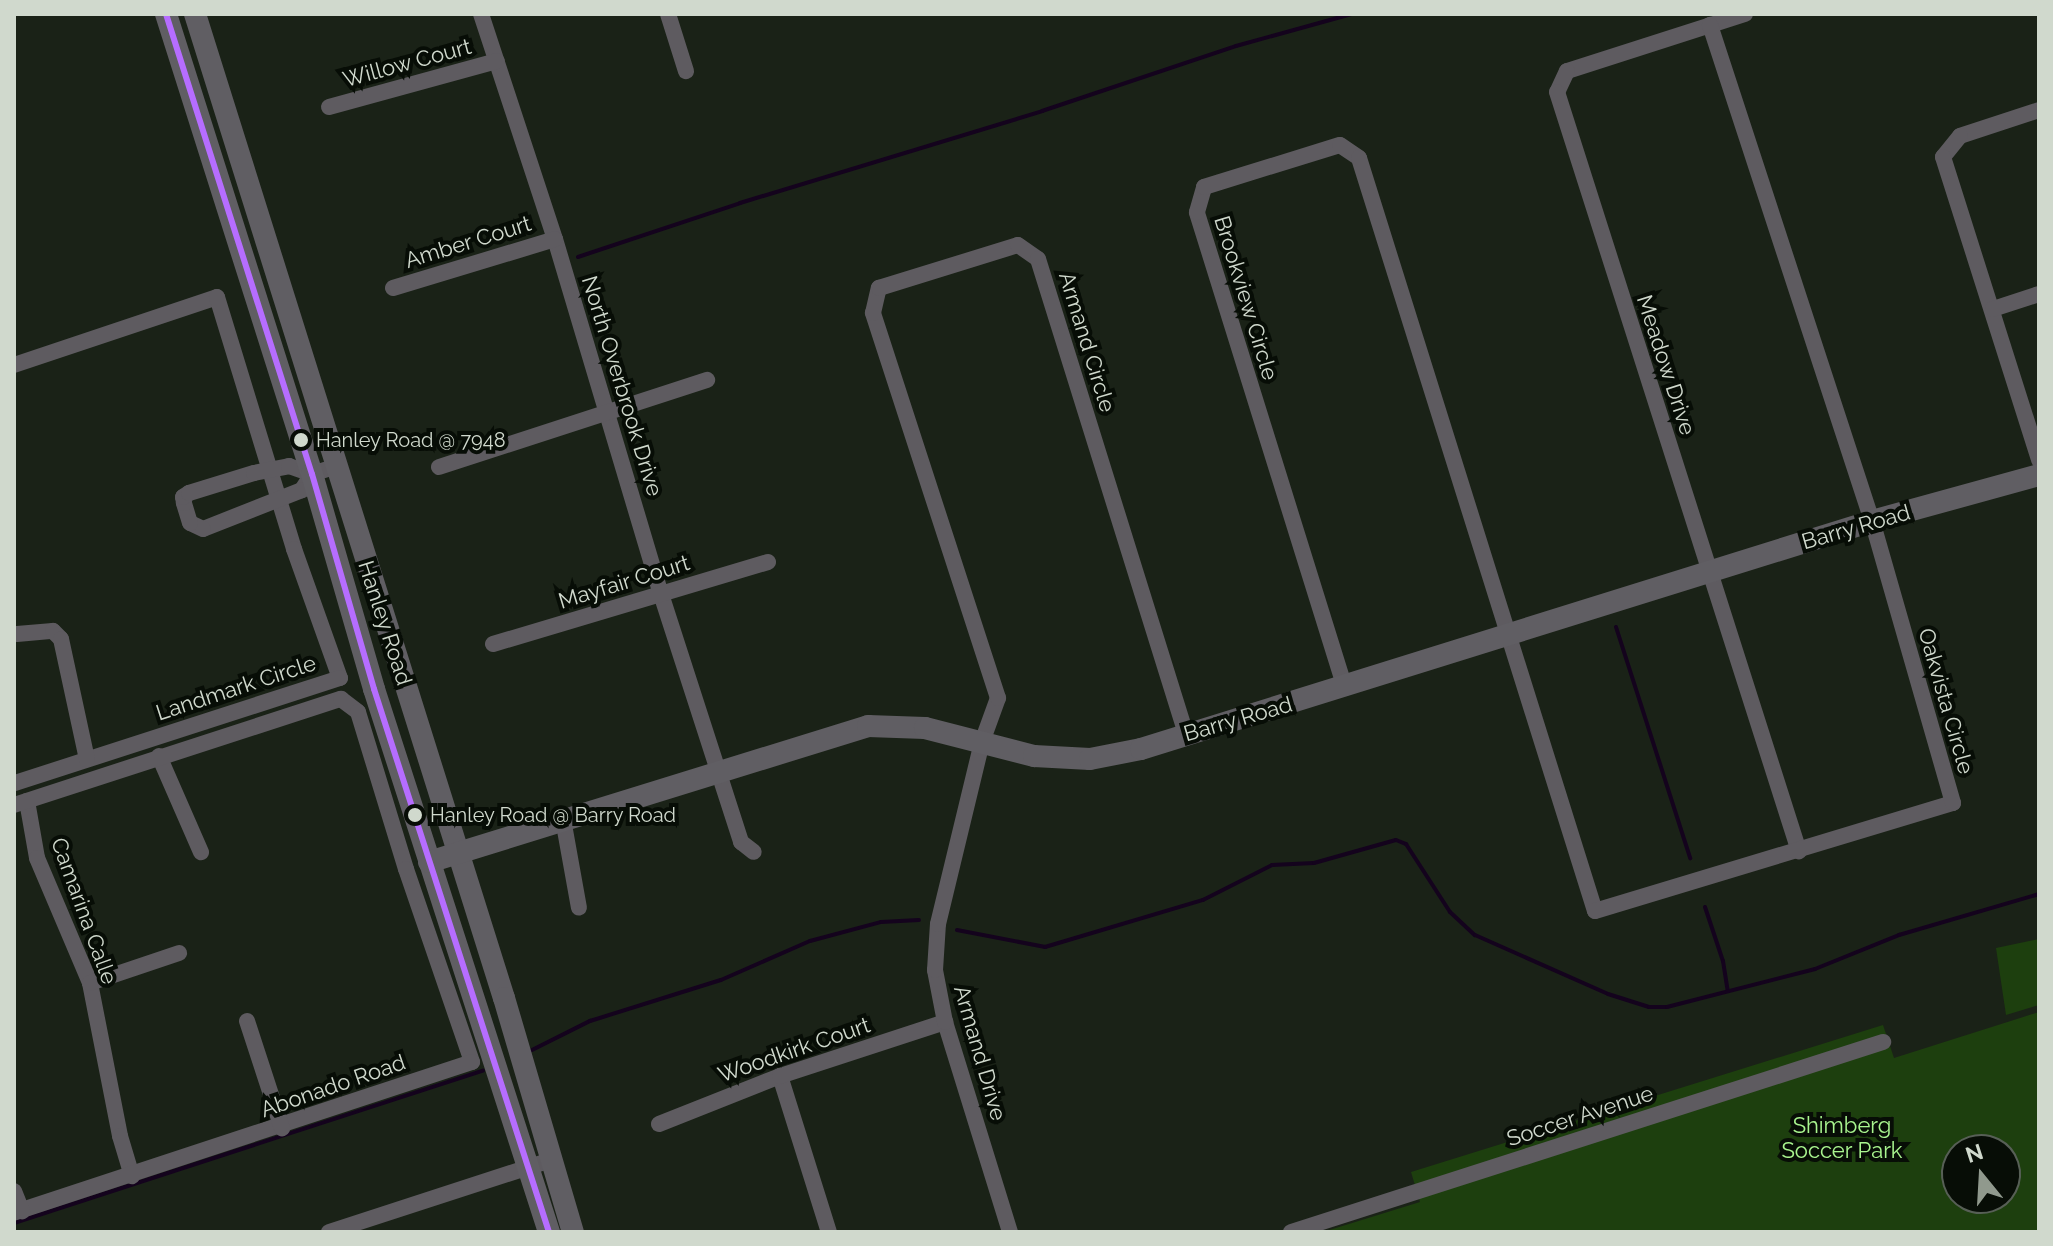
<!DOCTYPE html>
<style>
body{margin:0}
#map{position:relative;width:2053px;height:1246px;overflow:hidden;background:#1a2217;font-family:Raleway,sans-serif}
div>[style]{position:absolute}
[style*='--x']{left:calc(var(--x)*1px);top:calc(var(--y)*1px);width:calc(var(--w)*1px);rotate:calc(var(--a)*1deg)}
.green>*{inset:0;background:#1d3f0e}
.stream>*{height:4px;margin:-2px;padding:0 2px;transform-origin:2px;border-radius:2px;background:#14031d}
.street>*{height:16px;margin:-8px;padding:0 8px;transform-origin:8px;border-radius:8px;background:#5e5b60}
.secondary>*{height:22px;margin:-11px;padding:0 11px;transform-origin:11px;border-radius:11px;background:#605e63}
.bus-1>*{height:6px;margin:-3px;padding:0 3px;transform-origin:3px;border-radius:3px;background:#b66dff}
.dots>*{width:22px;height:22px;translate:-50% -50%;box-sizing:border-box;border:4px solid #070d06;border-radius:50%}
span{translate:-50% -50%;white-space:nowrap;text-align:center;line-height:1.15;-webkit-text-stroke:8px #070d06;paint-order:stroke}
.bus-label{font-size:20px;color:#d0d9cd}
.left{translate:0 -50%;text-align:left}
.street-label{font-size:22px;color:#d0d9cd}
.park-label{font-size:22px;color:#a9f58f}
.frame{position:absolute;inset:0;border:16px solid #d0d9cd;pointer-events:none}
.north{position:absolute;left:1941px;top:1134px;width:80px;height:80px;box-sizing:border-box;background:#070d06;border:2px solid #575f56;border-radius:50%;rotate:342deg;font-size:22px;font-weight:700;line-height:32px;text-align:center;color:#d0d9cd}
.north::after{content:'';display:block;margin:auto;width:28px;height:36px;background:#90998d;clip-path:polygon(50% 0,100% 100%,50% 72%,0 100%)}
</style>
<div id="map">
<div class="green">
<i style="clip-path:polygon(2039px 939px,2039px 1005px,2006px 1015px,1996px 948px)"></i>
<i style="clip-path:polygon(evenodd,2039px 1012px,2039px 1232px,1323px 1232px,1420px 1202px,1411px 1172px,1883px 1025px,1894px 1058px,2039px 1012px,1957px 1150px,2005px 1150px,2005px 1198px,1957px 1198px,1957px 1150px)"></i>
</div>
<div class="stream">
<i style="--x:578;--y:257;--w:171;--a:-18.4"></i>
<i style="--x:740;--y:203;--w:316;--a:-16.9"></i>
<i style="--x:1042;--y:111;--w:205;--a:-18.5"></i>
<i style="--x:1236;--y:46;--w:119;--a:-15.5"></i>
<i style="--x:1616;--y:627;--w:243;--a:72.2"></i>
<i style="--x:1705;--y:907;--w:57;--a:71.6"></i>
<i style="--x:1723;--y:961;--w:30;--a:81"></i>
<i style="--x:957;--y:930;--w:90;--a:10.9"></i>
<i style="--x:1045;--y:947;--w:165;--a:-16.6"></i>
<i style="--x:1203;--y:900;--w:77;--a:-26.9"></i>
<i style="--x:1272;--y:865;--w:42;--a:-2.7"></i>
<i style="--x:1314;--y:863;--w:85;--a:-15.7"></i>
<i style="--x:1396;--y:840;--w:11;--a:22"></i>
<i style="--x:1406;--y:844;--w:81;--a:57.1"></i>
<i style="--x:1450;--y:912;--w:34;--a:43"></i>
<i style="--x:1475;--y:935;--w:145;--a:23.9"></i>
<i style="--x:1608;--y:994;--w:43;--a:17.6"></i>
<i style="--x:1649;--y:1007;--w:18;--a:0"></i>
<i style="--x:1667;--y:1007;--w:153;--a:-14.4"></i>
<i style="--x:1815;--y:969;--w:91;--a:-22"></i>
<i style="--x:1899;--y:935;--w:146;--a:-16.3"></i>
<i style="--x:532;--y:1050;--w:65;--a:-26.6"></i>
<i style="--x:590;--y:1021;--w:137;--a:-17.4"></i>
<i style="--x:721;--y:980;--w:97;--a:-23.7"></i>
<i style="--x:810;--y:941;--w:73;--a:-15"></i>
<i style="--x:881;--y:922;--w:38;--a:-3"></i>
<i style="--x:14;--y:1223;--w:493;--a:-18"></i>
</div>
<div class="street">
<i style="--x:481;--y:14;--w:237;--a:71.8"></i>
<i style="--x:555;--y:239;--w:370;--a:73.4"></i>
<i style="--x:661;--y:594;--w:261;--a:72.1"></i>
<i style="--x:741;--y:842;--w:16;--a:38"></i>
<i style="--x:668;--y:14;--w:60;--a:72.5"></i>
<i style="--x:1745;--y:14;--w:187;--a:162.2"></i>
<i style="--x:1567;--y:71;--w:23;--a:115"></i>
<i style="--x:1557;--y:92;--w:797;--a:72.32"></i>
<i style="--x:329;--y:107;--w:174;--a:-15.3"></i>
<i style="--x:2039;--y:110;--w:83;--a:161.8"></i>
<i style="--x:1960;--y:136;--w:27;--a:129"></i>
<i style="--x:1943;--y:157;--w:318;--a:72.4"></i>
<i style="--x:393;--y:288;--w:169;--a:-16.8"></i>
<i style="--x:1993;--y:309;--w:48;--a:-18.1"></i>
<i style="--x:14;--y:365;--w:214;--a:-18.5"></i>
<i style="--x:217;--y:297;--w:264;--a:73"></i>
<i style="--x:294;--y:549;--w:137;--a:70.4"></i>
<i style="--x:340;--y:678;--w:342;--a:162.1"></i>
<i style="--x:439;--y:467;--w:282;--a:-18"></i>
<i style="--x:312;--y:474;--w:19;--a:122"></i>
<i style="--x:302;--y:490;--w:106;--a:158.5"></i>
<i style="--x:203;--y:529;--w:14;--a:-155"></i>
<i style="--x:190;--y:523;--w:21;--a:-107"></i>
<i style="--x:184;--y:503;--w:6;--a:-99"></i>
<i style="--x:183;--y:497;--w:7;--a:-34"></i>
<i style="--x:189;--y:493;--w:68;--a:-17.1"></i>
<i style="--x:254;--y:473;--w:36;--a:-11"></i>
<i style="--x:289;--y:466;--w:24;--a:19"></i>
<i style="--x:312;--y:474;--w:25;--a:-18"></i>
<i style="--x:17;--y:634;--w:36;--a:-5"></i>
<i style="--x:53;--y:631;--w:11;--a:45"></i>
<i style="--x:61;--y:639;--w:123;--a:77.8"></i>
<i style="--x:493;--y:644;--w:287;--a:-16.6"></i>
<i style="--x:1345;--y:688;--w:498;--a:-107.3"></i>
<i style="--x:1197;--y:212;--w:26;--a:-74"></i>
<i style="--x:1204;--y:187;--w:142;--a:-17.2"></i>
<i style="--x:1340;--y:145;--w:23;--a:34"></i>
<i style="--x:1359;--y:158;--w:789;--a:72.6"></i>
<i style="--x:1595;--y:911;--w:374;--a:-16.8"></i>
<i style="--x:1953;--y:803;--w:293;--a:-106"></i>
<i style="--x:1872;--y:521;--w:522;--a:-108.09"></i>
<i style="--x:159;--y:756;--w:105;--a:66.4"></i>
<i style="--x:27;--y:801;--w:58;--a:80"></i>
<i style="--x:37;--y:858;--w:136;--a:67"></i>
<i style="--x:90;--y:983;--w:156;--a:78.9"></i>
<i style="--x:120;--y:1136;--w:42;--a:73.3"></i>
<i style="--x:14;--y:805;--w:344;--a:-18"></i>
<i style="--x:341;--y:699;--w:21;--a:37"></i>
<i style="--x:358;--y:712;--w:164;--a:73"></i>
<i style="--x:406;--y:869;--w:204;--a:71.1"></i>
<i style="--x:472;--y:1062;--w:482;--a:161.8"></i>
<i style="--x:563;--y:819;--w:90;--a:79.8"></i>
<i style="--x:90;--y:983;--w:94;--a:-18.6"></i>
<i style="--x:247;--y:1021;--w:113;--a:71.9"></i>
<i style="--x:780;--y:1076;--w:164;--a:72.6"></i>
<i style="--x:659;--y:1124;--w:130;--a:-21.6"></i>
<i style="--x:780;--y:1076;--w:174;--a:-18.1"></i>
<i style="--x:14;--y:1191;--w:22;--a:68"></i>
<i style="--x:329;--y:1232;--w:232;--a:-18"></i>
<i style="--x:1010;--y:1232;--w:220;--a:-107.2"></i>
<i style="--x:945;--y:1022;--w:53;--a:-100.9"></i>
<i style="--x:935;--y:970;--w:46;--a:-86.3"></i>
<i style="--x:938;--y:924;--w:187;--a:-76.4"></i>
<i style="--x:982;--y:742;--w:47;--a:-70"></i>
<i style="--x:998;--y:698;--w:405;--a:-108"></i>
<i style="--x:873;--y:313;--w:26;--a:-77"></i>
<i style="--x:879;--y:288;--w:145;--a:-17.2"></i>
<i style="--x:1018;--y:245;--w:24;--a:35"></i>
<i style="--x:1038;--y:259;--w:498;--a:72.7"></i>
<i style="--x:1291;--y:1232;--w:622;--a:-17.79"></i>
</div>
<div class="secondary">
<i style="--x:166;--y:14;--w:483;--a:72.4"></i>
<i style="--x:312;--y:474;--w:224;--a:73.9"></i>
<i style="--x:374;--y:689;--w:571;--a:72.14"></i>
<i style="--x:195;--y:14;--w:1031;--a:72.57"></i>
<i style="--x:504;--y:998;--w:244;--a:73.6"></i>
<i style="--x:429;--y:862;--w:460;--a:-17.2"></i>
<i style="--x:868;--y:726;--w:57;--a:2"></i>
<i style="--x:925;--y:728;--w:113;--a:14.4"></i>
<i style="--x:1034;--y:756;--w:56;--a:3.1"></i>
<i style="--x:1090;--y:759;--w:52;--a:-11.1"></i>
<i style="--x:1141;--y:749;--w:766;--a:-17.32"></i>
<i style="--x:1872;--y:521;--w:173;--a:-15.4"></i>
</div>
<div class="bus-1">
<i style="--x:166;--y:14;--w:483;--a:72.4"></i>
<i style="--x:312;--y:474;--w:224;--a:73.9"></i>
<i style="--x:374;--y:689;--w:571;--a:72.14"></i>
</div>
<div class="dots">
<i style="left:301px;top:440px;background:#d0d9cd"></i>
<i style="left:415px;top:815px;background:#d0d9cd"></i>
</div>
<div class="bus-label">
<span class="left" style="left:316px;top:440px">Hanley Road @ 7948</span>
<span class="left" style="left:430px;top:815px">Hanley Road @ Barry Road</span>
</div>
<div class="street-label">
<span style="left:407px;top:63px;rotate:-15deg">Willow Court</span>
<span style="left:468px;top:242px;rotate:-17deg">Amber Court</span>
<span style="left:1246px;top:298px;rotate:73deg">Brookview Circle</span>
<span style="left:1087px;top:342px;rotate:73deg">Armand Circle</span>
<span style="left:1666px;top:365px;rotate:72deg">Meadow Drive</span>
<span style="left:622px;top:386px;rotate:73deg">North Overbrook Drive</span>
<span style="left:1856px;top:527px;rotate:-16deg">Barry Road</span>
<span style="left:624px;top:582px;rotate:-17deg">Mayfair Court</span>
<span style="left:385px;top:623px;rotate:72deg">Hanley Road</span>
<span style="left:236px;top:688px;rotate:-18deg">Landmark Circle</span>
<span style="left:1946px;top:701px;rotate:74deg">Oakvista Circle</span>
<span style="left:1238px;top:719px;rotate:-16deg">Barry Road</span>
<span style="left:84px;top:911px;rotate:70deg">Camarina Calle</span>
<span style="left:794px;top:1050px;rotate:-19deg">Woodkirk Court</span>
<span style="left:980px;top:1053px;rotate:74deg">Armand Drive</span>
<span style="left:333px;top:1086px;rotate:-19deg">Abonado Road</span>
<span style="left:1580px;top:1116px;rotate:-18deg">Soccer Avenue</span>
</div>
<div class="park-label">
<span style="left:1842px;top:1138px">Shimberg<br>Soccer Park</span>
</div>
<div class="frame"></div>
<div class="north">N</div>
</div>
